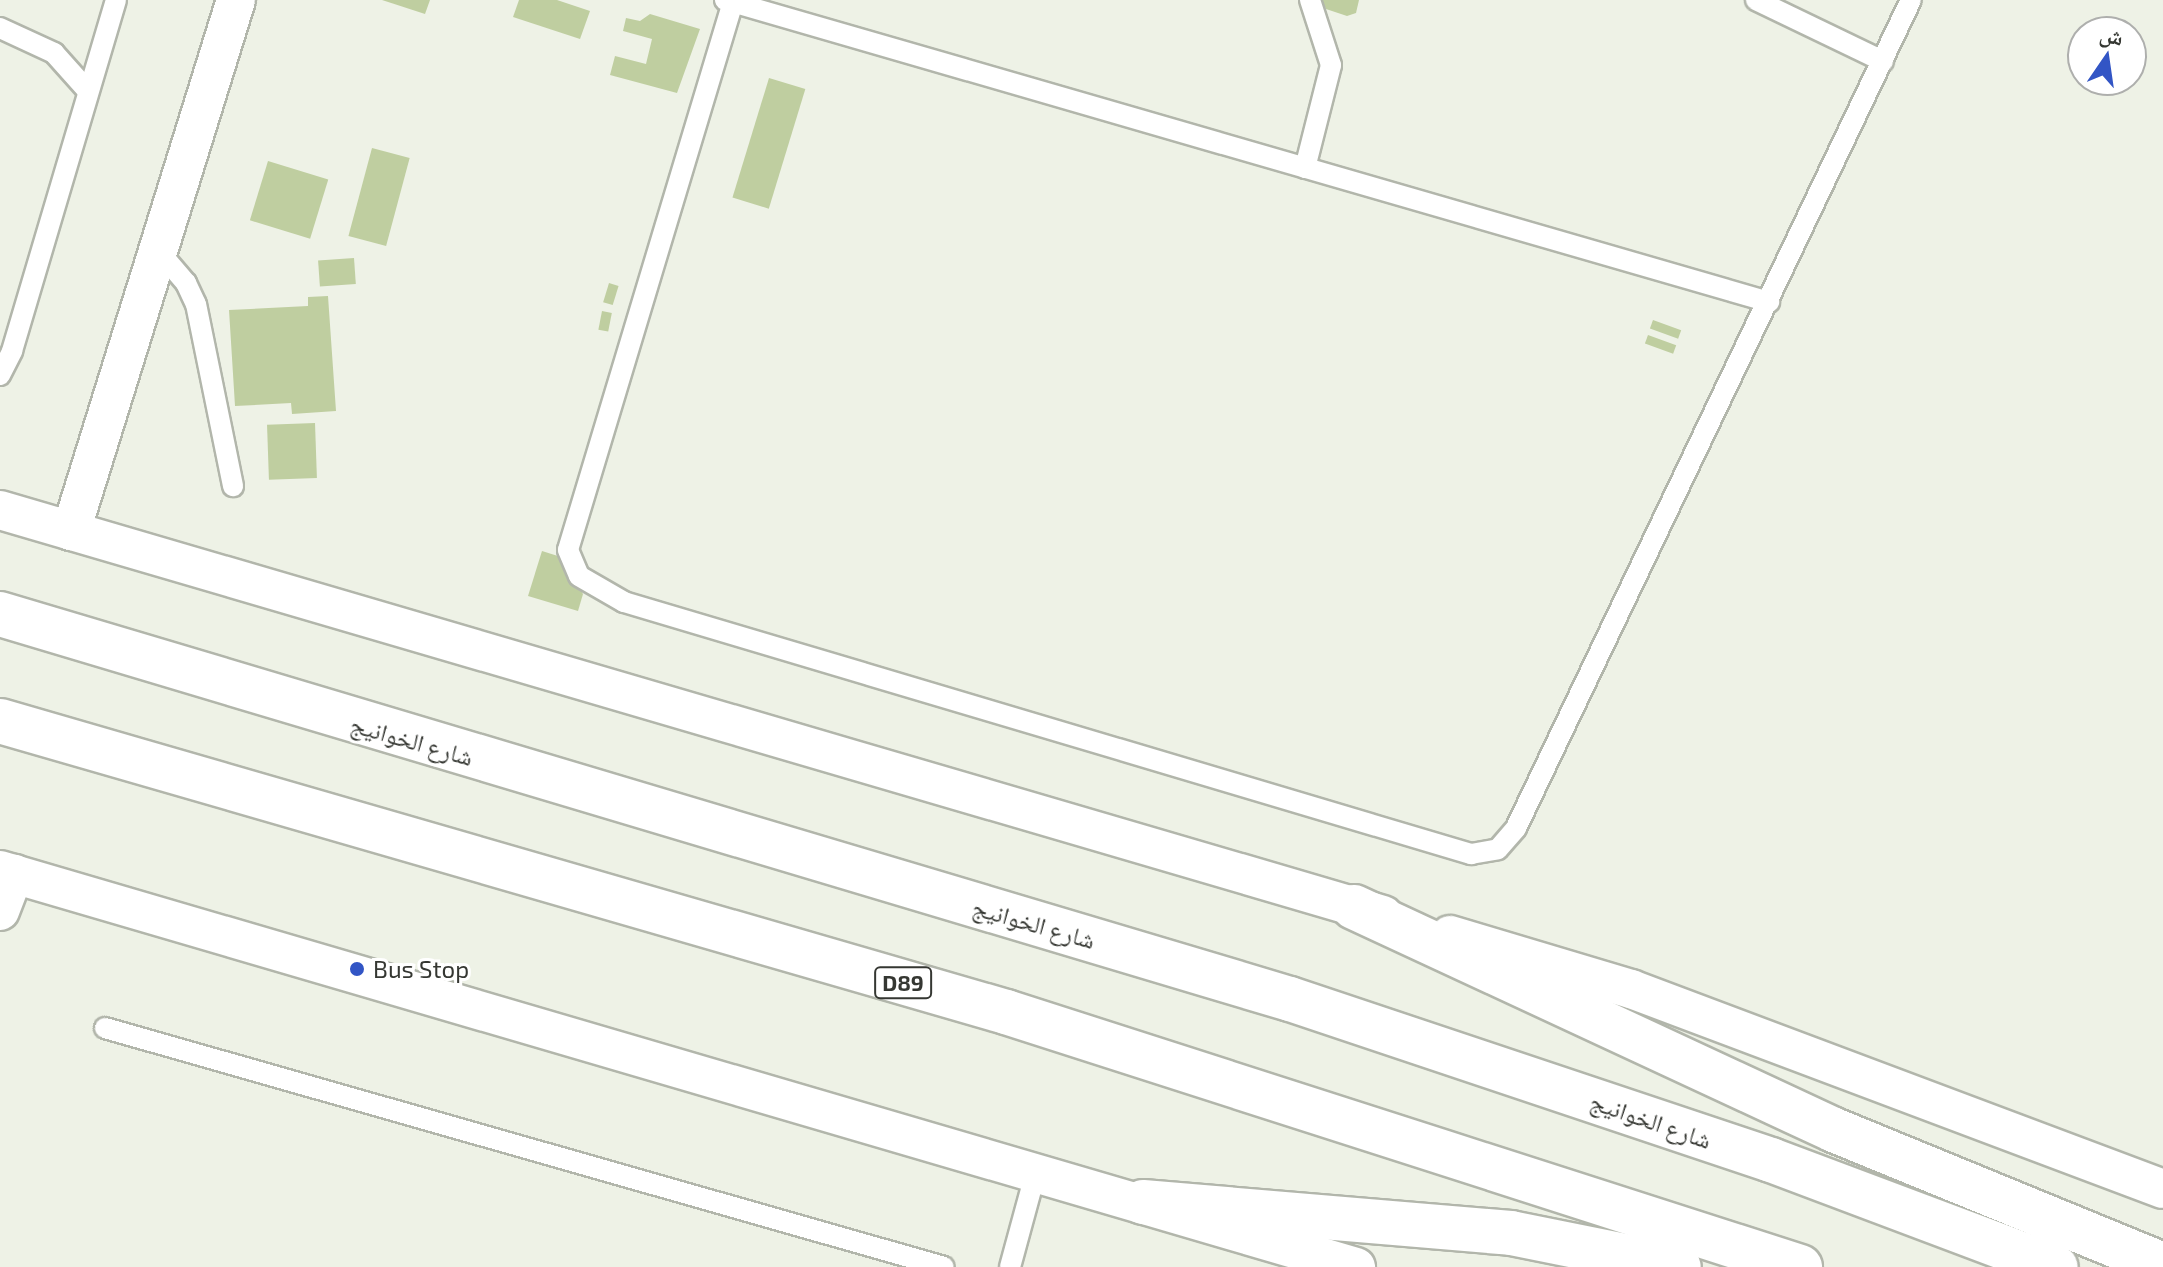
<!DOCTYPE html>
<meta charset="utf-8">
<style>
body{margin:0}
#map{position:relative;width:2163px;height:1267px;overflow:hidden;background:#eef2e6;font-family:"Exo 2","Noto Naskh Arabic",sans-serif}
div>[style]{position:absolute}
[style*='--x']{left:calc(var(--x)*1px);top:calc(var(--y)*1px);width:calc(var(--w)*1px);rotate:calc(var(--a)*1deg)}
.building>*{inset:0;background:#bfcea0;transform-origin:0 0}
.roads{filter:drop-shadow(2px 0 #b2b6ab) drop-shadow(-2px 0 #b2b6ab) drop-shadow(0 2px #b2b6ab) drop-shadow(0 -2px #b2b6ab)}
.service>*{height:20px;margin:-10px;padding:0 10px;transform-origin:10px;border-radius:10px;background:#fff}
.minor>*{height:38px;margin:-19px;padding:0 19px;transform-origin:19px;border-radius:19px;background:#fff}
.trunk>*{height:44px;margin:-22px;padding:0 22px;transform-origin:22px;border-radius:22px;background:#fff}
.dots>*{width:22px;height:22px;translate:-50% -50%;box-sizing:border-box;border:4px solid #fff;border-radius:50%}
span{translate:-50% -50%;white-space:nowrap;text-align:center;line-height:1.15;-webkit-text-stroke:6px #fff;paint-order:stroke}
.shield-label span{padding:2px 6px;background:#fff;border:2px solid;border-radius:6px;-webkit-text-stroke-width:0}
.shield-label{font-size:22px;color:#353732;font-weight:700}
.street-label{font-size:24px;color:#353732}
.poi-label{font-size:24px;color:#353732}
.left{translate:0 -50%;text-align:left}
.north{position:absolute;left:2067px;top:16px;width:80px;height:80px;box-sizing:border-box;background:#fff;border:2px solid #aeafad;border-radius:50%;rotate:13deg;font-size:22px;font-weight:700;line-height:32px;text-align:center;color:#353732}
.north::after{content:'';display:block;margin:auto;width:28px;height:36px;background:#3255c5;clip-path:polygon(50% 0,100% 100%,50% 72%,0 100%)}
</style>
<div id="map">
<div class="building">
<i style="clip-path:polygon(382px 0,430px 0,425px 14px)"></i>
<i style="clip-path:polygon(519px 0,557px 0,590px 11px,580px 39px,513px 17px)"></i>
<i style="clip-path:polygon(1321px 0,1359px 0,1356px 13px,1347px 16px,1326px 9px)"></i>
<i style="clip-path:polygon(650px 14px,700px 29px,677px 93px,610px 75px,615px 56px,646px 64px,652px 39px,623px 31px,626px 18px,640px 21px)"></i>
<i style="left:769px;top:78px;width:38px;height:125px;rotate:17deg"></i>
<i style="left:372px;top:148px;width:39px;height:91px;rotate:15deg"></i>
<i style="left:268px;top:161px;width:63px;height:62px;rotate:17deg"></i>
<i style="left:354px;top:258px;width:26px;height:36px;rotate:86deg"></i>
<i style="left:609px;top:283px;width:10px;height:20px;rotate:17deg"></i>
<i style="clip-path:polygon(328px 296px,336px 411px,292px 414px,291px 403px,235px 406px,229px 310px,308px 306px,308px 297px)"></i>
<i style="left:602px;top:311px;width:10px;height:19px;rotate:11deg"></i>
<i style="left:1653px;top:320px;width:30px;height:9px;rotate:20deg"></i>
<i style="left:1648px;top:335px;width:30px;height:9px;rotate:20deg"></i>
<i style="left:315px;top:423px;width:55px;height:48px;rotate:88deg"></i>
<i style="clip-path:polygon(542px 551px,561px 557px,583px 594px,578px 611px,528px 596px)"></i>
</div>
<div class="roads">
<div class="service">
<i style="--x:725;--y:0;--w:1087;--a:16.13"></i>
<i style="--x:1756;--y:0;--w:141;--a:25.7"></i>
<i style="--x:733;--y:2;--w:572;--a:106.76"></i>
<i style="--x:568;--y:550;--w:28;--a:67"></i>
<i style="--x:579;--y:576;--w:52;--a:30"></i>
<i style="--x:624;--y:602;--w:884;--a:16.57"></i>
<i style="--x:1471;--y:854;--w:27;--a:-10"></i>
<i style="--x:1498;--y:849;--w:28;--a:-49"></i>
<i style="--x:1516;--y:828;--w:917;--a:-64.5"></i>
<i style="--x:0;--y:28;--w:60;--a:24.8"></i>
<i style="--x:54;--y:53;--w:51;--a:48.2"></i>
<i style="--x:1305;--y:168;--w:106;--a:-75.8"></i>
<i style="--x:1331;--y:65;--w:68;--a:-107.9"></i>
<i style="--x:157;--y:249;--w:45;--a:49.5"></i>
<i style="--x:186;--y:283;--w:23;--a:65"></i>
<i style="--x:196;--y:304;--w:186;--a:78.5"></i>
<i style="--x:0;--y:375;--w:27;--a:-63"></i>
<i style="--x:12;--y:351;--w:366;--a:-73.5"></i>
<i style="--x:105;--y:1028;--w:872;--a:15.9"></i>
<i style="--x:1010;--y:1267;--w:99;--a:-74.8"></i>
</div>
<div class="minor">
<i style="--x:0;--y:510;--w:1441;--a:16.32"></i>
<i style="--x:71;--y:531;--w:556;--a:-72.74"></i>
<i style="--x:0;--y:870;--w:1413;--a:16.32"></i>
<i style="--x:0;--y:911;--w:40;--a:-69"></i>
<i style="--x:1450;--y:935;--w:189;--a:16.6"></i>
<i style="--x:1631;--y:989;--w:568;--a:20.6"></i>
</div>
<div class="trunk">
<i style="--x:0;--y:614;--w:1346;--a:16.62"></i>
<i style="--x:1290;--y:999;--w:507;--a:18.51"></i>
<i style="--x:1771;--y:1160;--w:304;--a:20.6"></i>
<i style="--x:0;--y:721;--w:1047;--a:16.13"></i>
<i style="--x:1006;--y:1012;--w:834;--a:17.8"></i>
<i style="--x:1354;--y:907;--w:529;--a:24.92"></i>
<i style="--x:1834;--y:1130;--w:356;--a:22.3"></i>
<i style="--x:1143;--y:1202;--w:369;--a:4.8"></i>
<i style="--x:1511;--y:1233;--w:171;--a:11.4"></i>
</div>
</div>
<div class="dots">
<i style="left:357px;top:969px;background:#3255c5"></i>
</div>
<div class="shield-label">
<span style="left:903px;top:983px">D89</span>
</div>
<div class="street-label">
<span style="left:412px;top:740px;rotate:16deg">شارع الخوانيج</span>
<span style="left:1034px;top:923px;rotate:16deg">شارع الخوانيج</span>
<span style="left:1651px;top:1120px;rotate:19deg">شارع الخوانيج</span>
</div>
<div class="poi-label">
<span class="left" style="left:373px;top:969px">Bus Stop</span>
</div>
<div class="north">ش</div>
</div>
